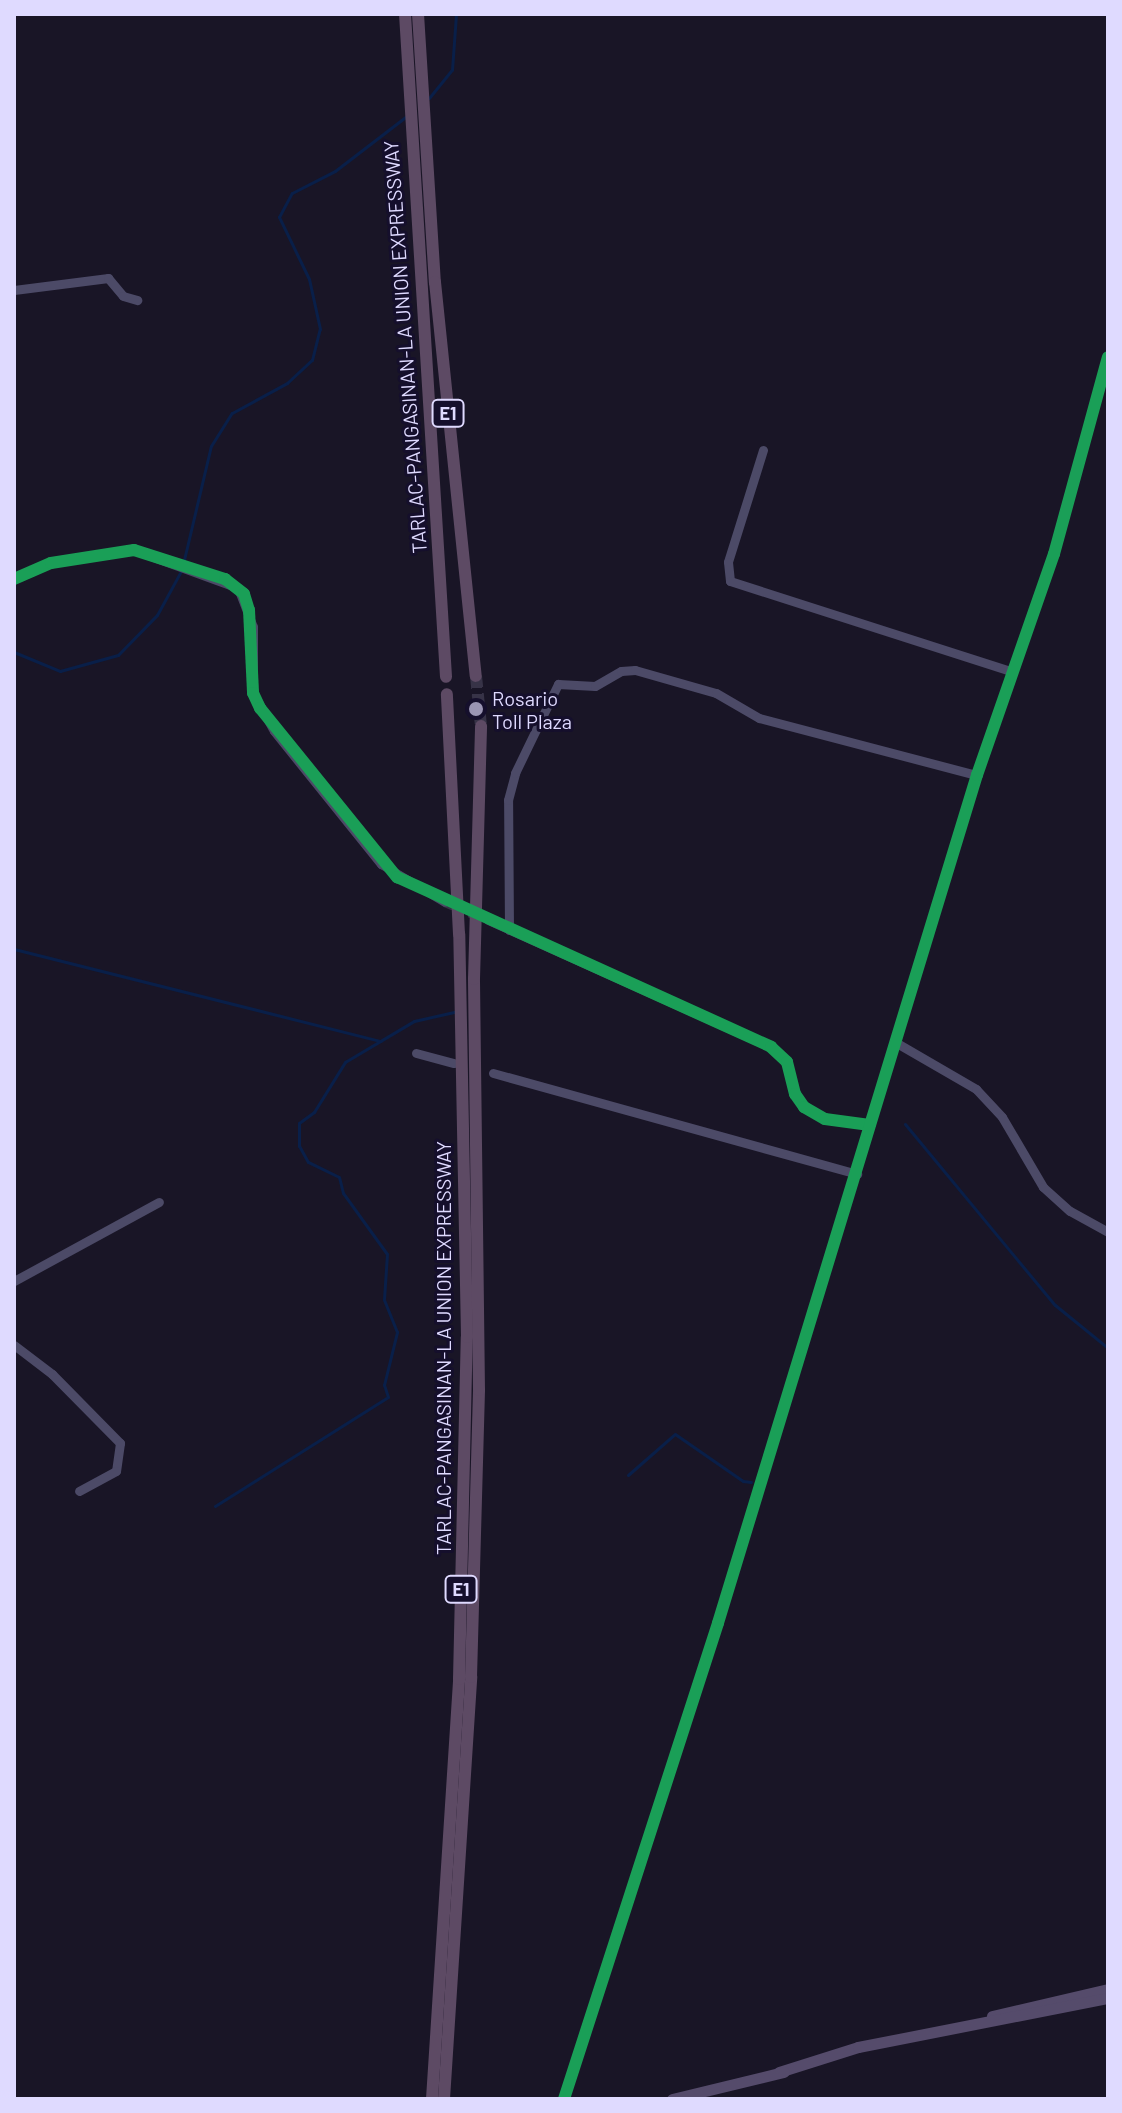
<!DOCTYPE html>
<style>
body{margin:0}
#map{position:relative;width:1122px;height:2113px;overflow:hidden;background:#191526;font-family:Barlow,sans-serif}
div>[style]{position:absolute}
[style*='--x']{left:calc(var(--x)*1px);top:calc(var(--y)*1px);width:calc(var(--w)*1px);rotate:calc(var(--a)*1deg)}
.stream>*{height:3px;margin:-1.5px;padding:0 1.5px;transform-origin:1.5px;border-radius:1.5px;background:#091f49}
.minor-tunnel>*{height:9px;margin-top:-4.5px;transform-origin:0;background:repeating-linear-gradient(90deg,#373347 0 9px,transparent 0 13.5px)}
.highway-tunnel>*{height:12px;margin-top:-6px;transform-origin:0;background:repeating-linear-gradient(90deg,#373347 0 12px,transparent 0 18px)}
.minor>*{height:9px;margin:-4.5px;padding:0 4.5px;transform-origin:4.5px;border-radius:4.5px;background:#4c4a67}
.major>*{height:11px;margin:-5.5px;padding:0 5.5px;transform-origin:5.5px;border-radius:5.5px;background:#554b6b}
.highway>*{height:12px;margin:-6px;padding:0 6px;transform-origin:6px;border-radius:6px;background:#5d4a64}
.cycleway>*{height:12px;margin:-6px;padding:0 6px;transform-origin:6px;border-radius:6px;background:#1a9f57}
.dots>*{width:22px;height:22px;translate:-50% -50%;box-sizing:border-box;border:4px solid #150f2c;border-radius:50%}
span{translate:-50% -50%;white-space:nowrap;text-align:center;line-height:1.15;-webkit-text-stroke:6px #150f2c;paint-order:stroke}
.shield-label span{padding:2px 6px;background:#150f2c;border:2px solid;border-radius:6px;-webkit-text-stroke-width:0}
.shield-label{font-size:18px;color:#dfdaff;font-weight:700}
.street-label{font-size:20px;color:#dfdaff}
.poi-label{font-size:20px;color:#dfdaff}
.left{translate:0 -50%;text-align:left}
.frame{position:absolute;inset:0;border:16px solid #dfdaff;pointer-events:none}
</style>
<div id="map">
<div class="stream">
<i style="--x:429;--y:98;--w:36;--a:-51"></i>
<i style="--x:452;--y:70;--w:56;--a:-85.9"></i>
<i style="--x:183;--y:564;--w:121;--a:-76.7"></i>
<i style="--x:211;--y:446;--w:39;--a:-58"></i>
<i style="--x:232;--y:413;--w:63;--a:-28.6"></i>
<i style="--x:287;--y:383;--w:34;--a:-43"></i>
<i style="--x:312;--y:360;--w:32;--a:-76"></i>
<i style="--x:320;--y:329;--w:51;--a:-102.4"></i>
<i style="--x:309;--y:279;--w:69;--a:-115.8"></i>
<i style="--x:279;--y:217;--w:27;--a:-62"></i>
<i style="--x:292;--y:193;--w:48;--a:-27.1"></i>
<i style="--x:335;--y:171;--w:92;--a:-37.5"></i>
<i style="--x:14;--y:652;--w:50;--a:22.4"></i>
<i style="--x:60;--y:671;--w:60;--a:-15.4"></i>
<i style="--x:118;--y:655;--w:56;--a:-45.7"></i>
<i style="--x:157;--y:615;--w:50;--a:-61.4"></i>
<i style="--x:14;--y:949;--w:378;--a:14.1"></i>
<i style="--x:905;--y:1124;--w:235;--a:50.4"></i>
<i style="--x:1055;--y:1305;--w:68;--a:39.1"></i>
<i style="--x:628;--y:1475;--w:62;--a:-41.1"></i>
<i style="--x:675;--y:1434;--w:83;--a:34.7"></i>
<i style="--x:743;--y:1481;--w:8;--a:7"></i>
<i style="--x:215;--y:1506;--w:204;--a:-32.2"></i>
<i style="--x:388;--y:1397;--w:13;--a:-108"></i>
<i style="--x:384;--y:1385;--w:55;--a:-76.2"></i>
<i style="--x:397;--y:1332;--w:35;--a:-112"></i>
<i style="--x:384;--y:1299;--w:45;--a:-86.2"></i>
<i style="--x:387;--y:1254;--w:75;--a:-125.8"></i>
<i style="--x:343;--y:1193;--w:16;--a:-104"></i>
<i style="--x:339;--y:1177;--w:34;--a:-154"></i>
<i style="--x:308;--y:1162;--w:18;--a:-119"></i>
<i style="--x:299;--y:1146;--w:23;--a:-90"></i>
<i style="--x:299;--y:1123;--w:19;--a:-36"></i>
<i style="--x:314;--y:1112;--w:59;--a:-58.2"></i>
<i style="--x:345;--y:1062;--w:80;--a:-30.7"></i>
<i style="--x:414;--y:1021;--w:41;--a:-12.7"></i>
</div>
<div class="minor-tunnel">
<i style="--x:445;--y:902;--w:39;--a:23"></i>
</div>
<div class="highway-tunnel">
<i style="--x:476;--y:676;--w:50;--a:84.3"></i>
</div>
<div class="minor">
<i style="--x:14;--y:290;--w:95;--a:-7.3"></i>
<i style="--x:108;--y:278;--w:23;--a:50"></i>
<i style="--x:123;--y:296;--w:15;--a:16"></i>
<i style="--x:763;--y:450;--w:117;--a:107.4"></i>
<i style="--x:728;--y:562;--w:19;--a:84"></i>
<i style="--x:730;--y:581;--w:297;--a:17.8"></i>
<i style="--x:14;--y:579;--w:40;--a:-23.4"></i>
<i style="--x:51;--y:563;--w:84;--a:-8.9"></i>
<i style="--x:134;--y:550;--w:111;--a:20.1"></i>
<i style="--x:238;--y:588;--w:42;--a:69"></i>
<i style="--x:253;--y:627;--w:66;--a:90"></i>
<i style="--x:253;--y:693;--w:43;--a:61.1"></i>
<i style="--x:274;--y:731;--w:171;--a:51.2"></i>
<i style="--x:381;--y:864;--w:74;--a:30.7"></i>
<i style="--x:488;--y:920;--w:310;--a:24.2"></i>
<i style="--x:771;--y:1047;--w:22;--a:43"></i>
<i style="--x:787;--y:1062;--w:33;--a:76"></i>
<i style="--x:795;--y:1094;--w:16;--a:55"></i>
<i style="--x:804;--y:1107;--w:24;--a:30"></i>
<i style="--x:825;--y:1119;--w:45;--a:7.6"></i>
<i style="--x:509;--y:930;--w:130;--a:-90.4"></i>
<i style="--x:508;--y:800;--w:28;--a:-75"></i>
<i style="--x:515;--y:773;--w:99;--a:-64.2"></i>
<i style="--x:558;--y:684;--w:37;--a:3"></i>
<i style="--x:595;--y:686;--w:30;--a:-30"></i>
<i style="--x:621;--y:671;--w:14;--a:-4"></i>
<i style="--x:635;--y:670;--w:84;--a:15.9"></i>
<i style="--x:716;--y:693;--w:50;--a:30.2"></i>
<i style="--x:759;--y:718;--w:225;--a:14.7"></i>
<i style="--x:895;--y:1042;--w:94;--a:30.1"></i>
<i style="--x:976;--y:1089;--w:38;--a:47"></i>
<i style="--x:1002;--y:1117;--w:81;--a:59.6"></i>
<i style="--x:1043;--y:1187;--w:36;--a:42"></i>
<i style="--x:1070;--y:1211;--w:43;--a:28.9"></i>
<i style="--x:416;--y:1053;--w:39;--a:15"></i>
<i style="--x:493;--y:1073;--w:378;--a:15.5"></i>
<i style="--x:14;--y:1281;--w:165;--a:-28.6"></i>
<i style="--x:14;--y:1345;--w:48;--a:37.3"></i>
<i style="--x:52;--y:1374;--w:97;--a:45.4"></i>
<i style="--x:120;--y:1443;--w:28;--a:98"></i>
<i style="--x:116;--y:1471;--w:42;--a:151.6"></i>
<i style="--x:564;--y:2099;--w:500;--a:-72.07"></i>
<i style="--x:718;--y:1623;--w:887;--a:-73.02"></i>
<i style="--x:977;--y:775;--w:234;--a:-70.8"></i>
<i style="--x:1054;--y:554;--w:204;--a:-74.7"></i>
</div>
<div class="major">
<i style="--x:992;--y:2016;--w:119;--a:-13.1"></i>
<i style="--x:779;--y:2072;--w:83;--a:-17.6"></i>
<i style="--x:858;--y:2047;--w:255;--a:-11.1"></i>
<i style="--x:672;--y:2099;--w:115;--a:-13.6"></i>
</div>
<div class="highway">
<i style="--x:405;--y:14;--w:664;--a:86.46"></i>
<i style="--x:418;--y:14;--w:269;--a:86.4"></i>
<i style="--x:435;--y:282;--w:396;--a:84.1"></i>
<i style="--x:432;--y:2099;--w:421;--a:-86.3"></i>
<i style="--x:459;--y:1679;--w:342;--a:-88.7"></i>
<i style="--x:467;--y:1337;--w:403;--a:-91.1"></i>
<i style="--x:459;--y:934;--w:240;--a:-92.9"></i>
<i style="--x:444;--y:2099;--w:423;--a:-86.3"></i>
<i style="--x:471;--y:1677;--w:287;--a:-88.4"></i>
<i style="--x:479;--y:1390;--w:411;--a:-90.7"></i>
<i style="--x:474;--y:979;--w:253;--a:-88.4"></i>
</div>
<div class="cycleway">
<i style="--x:14;--y:579;--w:40;--a:-23.4"></i>
<i style="--x:51;--y:563;--w:84;--a:-8.9"></i>
<i style="--x:134;--y:550;--w:96;--a:17.7"></i>
<i style="--x:225;--y:579;--w:24;--a:38"></i>
<i style="--x:244;--y:594;--w:17;--a:73"></i>
<i style="--x:249;--y:610;--w:83;--a:87.2"></i>
<i style="--x:253;--y:693;--w:17;--a:65"></i>
<i style="--x:260;--y:708;--w:218;--a:51"></i>
<i style="--x:397;--y:877;--w:411;--a:24.4"></i>
<i style="--x:771;--y:1047;--w:22;--a:43"></i>
<i style="--x:787;--y:1062;--w:33;--a:76"></i>
<i style="--x:795;--y:1094;--w:16;--a:55"></i>
<i style="--x:804;--y:1107;--w:24;--a:30"></i>
<i style="--x:825;--y:1119;--w:45;--a:7.6"></i>
<i style="--x:564;--y:2099;--w:500;--a:-72.07"></i>
<i style="--x:718;--y:1623;--w:887;--a:-73.02"></i>
<i style="--x:977;--y:775;--w:234;--a:-70.8"></i>
<i style="--x:1054;--y:554;--w:204;--a:-74.7"></i>
</div>
<div class="dots">
<i style="left:476px;top:709px;background:#9a95b3"></i>
</div>
<div class="shield-label">
<span style="left:448px;top:413px">E1</span>
<span style="left:461px;top:1589px">E1</span>
</div>
<div class="street-label">
<span style="left:405px;top:347px;rotate:-94deg">TARLAC-PANGASINAN-LA UNION EXPRESSWAY</span>
<span style="left:443px;top:1348px;rotate:-90deg">TARLAC-PANGASINAN-LA UNION EXPRESSWAY</span>
</div>
<div class="poi-label">
<span class="left" style="left:492px;top:710px">Rosario<br>Toll Plaza</span>
</div>
<div class="frame"></div>
</div>
